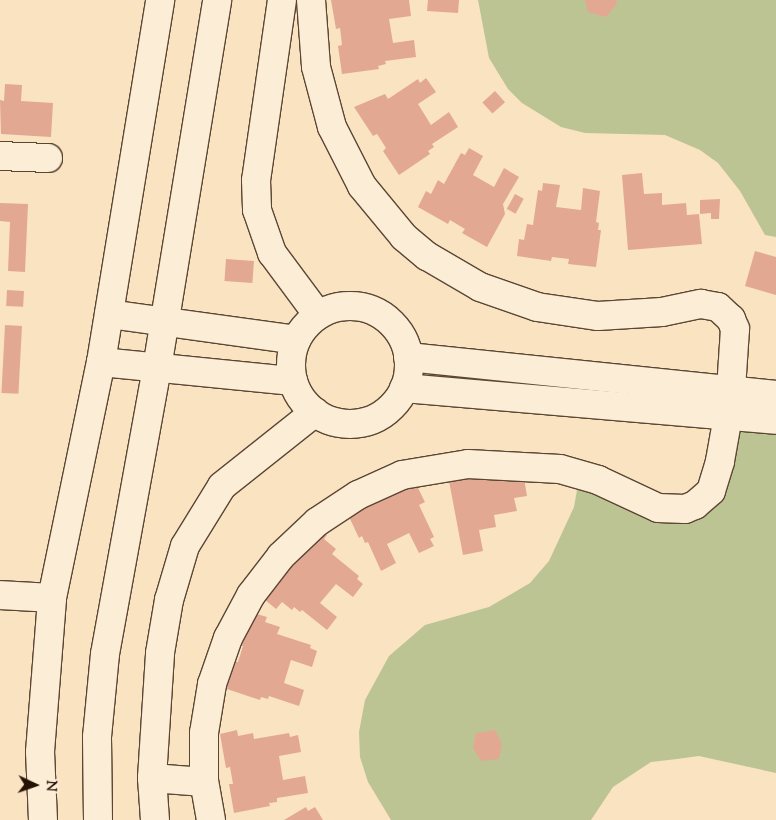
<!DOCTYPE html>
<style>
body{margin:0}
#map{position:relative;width:776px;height:820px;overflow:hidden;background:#fae3c1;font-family:"Sorts Mill Goudy",serif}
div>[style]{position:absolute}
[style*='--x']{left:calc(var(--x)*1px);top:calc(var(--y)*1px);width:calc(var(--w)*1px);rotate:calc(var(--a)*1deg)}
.green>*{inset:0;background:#bdc493}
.building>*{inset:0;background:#e3a892;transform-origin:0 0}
.roads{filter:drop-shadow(1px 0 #5b4634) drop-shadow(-1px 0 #5b4634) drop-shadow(0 1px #5b4634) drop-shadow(0 -1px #5b4634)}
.street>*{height:28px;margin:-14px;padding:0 14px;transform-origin:14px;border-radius:14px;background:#fcedd7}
.street>.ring{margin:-14px;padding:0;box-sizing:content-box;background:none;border:28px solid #fcedd7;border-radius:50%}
.secondary>*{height:28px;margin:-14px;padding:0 14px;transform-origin:14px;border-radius:14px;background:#fcedd7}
span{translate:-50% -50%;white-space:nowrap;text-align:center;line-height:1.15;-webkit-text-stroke:4px #fcedd7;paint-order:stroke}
.north{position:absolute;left:10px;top:760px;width:50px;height:50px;-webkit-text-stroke:4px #fcedd7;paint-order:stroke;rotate:93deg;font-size:14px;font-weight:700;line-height:20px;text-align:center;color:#261105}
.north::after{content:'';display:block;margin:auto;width:18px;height:22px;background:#261105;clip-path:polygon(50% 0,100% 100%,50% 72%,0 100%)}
</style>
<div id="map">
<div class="green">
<i style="clip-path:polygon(478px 0,776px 0,776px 237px,765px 235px,740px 191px,718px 163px,700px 150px,665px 135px,585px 133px,561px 127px,522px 103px,508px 89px,489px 58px)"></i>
<i style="clip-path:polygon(736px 412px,776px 417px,776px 773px,699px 756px,677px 759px,651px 762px,613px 787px,591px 820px,391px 820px,368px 782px,360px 757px,359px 732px,365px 700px,389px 656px,425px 625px,489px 607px,530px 583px,549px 561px,574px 507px,579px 479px,679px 502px,711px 481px)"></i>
</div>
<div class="building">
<i style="clip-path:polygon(331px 0,409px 0,411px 16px,389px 19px,393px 43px,414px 40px,416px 57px,385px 61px,386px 64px,378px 66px,379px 69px,342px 74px,338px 46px,342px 45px,340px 28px,336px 29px)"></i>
<i style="clip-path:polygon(428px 0,459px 0,458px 13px,427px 11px)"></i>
<i style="clip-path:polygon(585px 0,616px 0,617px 4px,606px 17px,588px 12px)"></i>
<i style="clip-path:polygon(426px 78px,436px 92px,418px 104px,431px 125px,449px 112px,458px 127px,432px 144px,434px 147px,428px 151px,430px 154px,399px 175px,383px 151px,386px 148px,377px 134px,373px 136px,354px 107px,385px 94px,388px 99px,418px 79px,420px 83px)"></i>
<i style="clip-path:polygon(5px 84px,22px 85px,21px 101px,53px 103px,51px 137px,1px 134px,0 100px,4px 101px)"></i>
<i style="left:495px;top:91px;width:15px;height:17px;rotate:48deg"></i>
<i style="clip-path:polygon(469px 148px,483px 156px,473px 175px,494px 187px,504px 168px,519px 177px,503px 204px,505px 214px,487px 247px,462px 233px,465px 229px,450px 220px,448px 224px,418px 207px,426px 191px,431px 194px,438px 180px,444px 184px,461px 153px,465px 155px)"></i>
<i style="clip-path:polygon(642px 173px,644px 194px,662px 193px,662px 205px,686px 203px,687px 215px,699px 214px,702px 244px,628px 250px,622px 175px)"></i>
<i style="clip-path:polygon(543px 183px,560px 185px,556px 207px,581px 210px,583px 188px,600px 191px,596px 222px,599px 223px,598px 230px,601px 230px,596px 267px,568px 264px,569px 259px,552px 257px,551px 261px,517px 256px,519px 239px,524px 240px,527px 224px,533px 225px,538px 190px,542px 191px)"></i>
<i style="left:515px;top:194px;width:10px;height:17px;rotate:29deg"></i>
<i style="clip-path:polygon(720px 199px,719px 219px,711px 219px,711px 213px,700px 214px,700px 200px)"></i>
<i style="clip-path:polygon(0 203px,28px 204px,25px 272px,8px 271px,10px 222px,0 221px)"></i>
<i style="clip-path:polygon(755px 251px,776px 257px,776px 295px,745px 286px)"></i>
<i style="left:226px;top:259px;width:28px;height:22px;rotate:4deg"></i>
<i style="left:7px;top:290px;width:17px;height:16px;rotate:3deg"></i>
<i style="left:5px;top:325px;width:17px;height:68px;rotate:3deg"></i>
<i style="clip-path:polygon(522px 467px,527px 496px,514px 498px,517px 511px,494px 515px,496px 527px,479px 530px,483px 551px,463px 555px,449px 481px)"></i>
<i style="clip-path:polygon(415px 470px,423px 486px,418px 488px,425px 502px,419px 505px,434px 537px,430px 539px,434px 546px,419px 553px,409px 533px,387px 544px,396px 563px,381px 571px,368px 542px,365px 543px,362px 536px,359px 538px,343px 504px)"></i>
<i style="clip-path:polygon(313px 524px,327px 535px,324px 539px,336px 549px,332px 554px,359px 576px,357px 579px,363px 584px,353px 597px,336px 584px,320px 603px,337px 617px,327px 630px,302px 610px,300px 612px,294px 607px,292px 610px,282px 602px,276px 609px,258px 594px)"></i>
<i style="clip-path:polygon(250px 612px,267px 617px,265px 622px,280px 627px,277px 634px,311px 645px,310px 648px,317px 651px,312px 667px,291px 660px,284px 683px,304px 690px,299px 706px,269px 696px,268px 699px,261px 697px,260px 700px,224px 688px,233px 661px,238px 662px,243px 646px,239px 645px)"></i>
<i style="clip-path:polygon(237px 730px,238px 736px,253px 733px,254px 739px,289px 733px,290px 737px,298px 735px,301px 752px,279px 756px,283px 780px,305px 776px,308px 793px,277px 798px,277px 802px,269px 803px,270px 806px,234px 813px,229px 784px,233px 784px,230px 767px,226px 768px,220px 734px)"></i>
<i style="clip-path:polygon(495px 730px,502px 744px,499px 759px,481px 761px,473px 748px,476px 733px)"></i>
<i style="clip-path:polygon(306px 807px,308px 811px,315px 807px,323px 820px,284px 820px)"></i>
</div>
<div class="roads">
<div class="street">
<i style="--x:282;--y:0;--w:182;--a:98.2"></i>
<i style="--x:256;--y:180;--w:30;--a:88"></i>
<i style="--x:257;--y:210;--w:46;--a:70.8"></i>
<i style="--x:272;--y:253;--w:77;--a:53.4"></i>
<i style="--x:311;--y:0;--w:67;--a:85.7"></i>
<i style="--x:316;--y:67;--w:62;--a:75.1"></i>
<i style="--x:332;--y:127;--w:66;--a:63"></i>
<i style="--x:362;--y:186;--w:66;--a:50.5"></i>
<i style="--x:404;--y:237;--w:30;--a:40"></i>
<i style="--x:427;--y:256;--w:61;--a:30.3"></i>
<i style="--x:480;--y:287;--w:60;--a:19.3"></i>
<i style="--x:537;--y:307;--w:62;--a:8.4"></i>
<i style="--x:598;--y:316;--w:64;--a:-3.6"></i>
<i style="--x:662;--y:312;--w:40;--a:-12"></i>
<i style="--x:701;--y:304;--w:17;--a:10"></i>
<i style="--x:718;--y:307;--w:18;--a:43"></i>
<i style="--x:731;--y:319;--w:11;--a:68"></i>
<i style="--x:735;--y:329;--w:61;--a:93.8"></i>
<i style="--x:0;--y:156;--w:48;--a:2.4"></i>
<i class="ring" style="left:291px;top:306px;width:90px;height:90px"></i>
<i style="--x:109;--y:314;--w:189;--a:7.9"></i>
<i style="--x:408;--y:357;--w:370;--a:5.9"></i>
<i style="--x:101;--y:362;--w:193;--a:5.7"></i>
<i style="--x:404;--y:388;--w:373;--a:4.9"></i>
<i style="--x:0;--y:595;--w:52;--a:3.3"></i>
<i style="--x:152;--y:778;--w:52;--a:4.4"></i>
<i style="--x:155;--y:820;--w:42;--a:-94.1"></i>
<i style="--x:152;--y:778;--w:125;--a:-86.3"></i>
<i style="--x:160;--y:653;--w:54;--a:-80.4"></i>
<i style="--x:169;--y:600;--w:56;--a:-73.5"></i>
<i style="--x:185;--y:546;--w:70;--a:-58.3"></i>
<i style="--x:222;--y:486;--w:119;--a:-38.5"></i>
<i style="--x:211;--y:820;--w:39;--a:-100"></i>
<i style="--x:204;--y:782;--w:49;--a:-90"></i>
<i style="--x:204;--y:733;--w:50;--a:-80.7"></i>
<i style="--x:212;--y:684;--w:49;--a:-70.8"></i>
<i style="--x:228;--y:638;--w:49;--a:-61.9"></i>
<i style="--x:251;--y:595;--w:49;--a:-52.4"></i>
<i style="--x:281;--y:556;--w:50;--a:-43.4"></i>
<i style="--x:317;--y:522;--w:49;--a:-33.4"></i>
<i style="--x:358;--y:495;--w:48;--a:-24.4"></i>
<i style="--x:402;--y:475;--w:67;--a:-9.5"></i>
<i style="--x:468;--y:464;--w:92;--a:3.1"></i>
<i style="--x:560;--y:469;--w:40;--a:16"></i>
<i style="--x:598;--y:480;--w:66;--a:25"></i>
<i style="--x:658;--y:508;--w:27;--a:2"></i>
<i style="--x:685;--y:509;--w:11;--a:-22"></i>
<i style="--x:695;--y:505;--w:21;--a:-41"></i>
<i style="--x:711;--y:491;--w:31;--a:-73"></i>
<i style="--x:720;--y:461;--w:46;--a:-79.9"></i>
</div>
<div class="secondary">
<i style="--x:43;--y:820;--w:68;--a:-92.5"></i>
<i style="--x:40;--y:752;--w:154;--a:-85.5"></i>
<i style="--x:52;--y:598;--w:241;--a:-78.3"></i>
<i style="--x:101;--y:362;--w:367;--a:-80.7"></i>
<i style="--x:98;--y:820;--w:83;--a:-90.7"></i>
<i style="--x:97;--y:737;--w:83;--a:-84.5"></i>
<i style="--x:105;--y:654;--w:291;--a:-79.7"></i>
<i style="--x:157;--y:368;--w:373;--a:-80.7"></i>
</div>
</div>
<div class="north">N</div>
</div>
